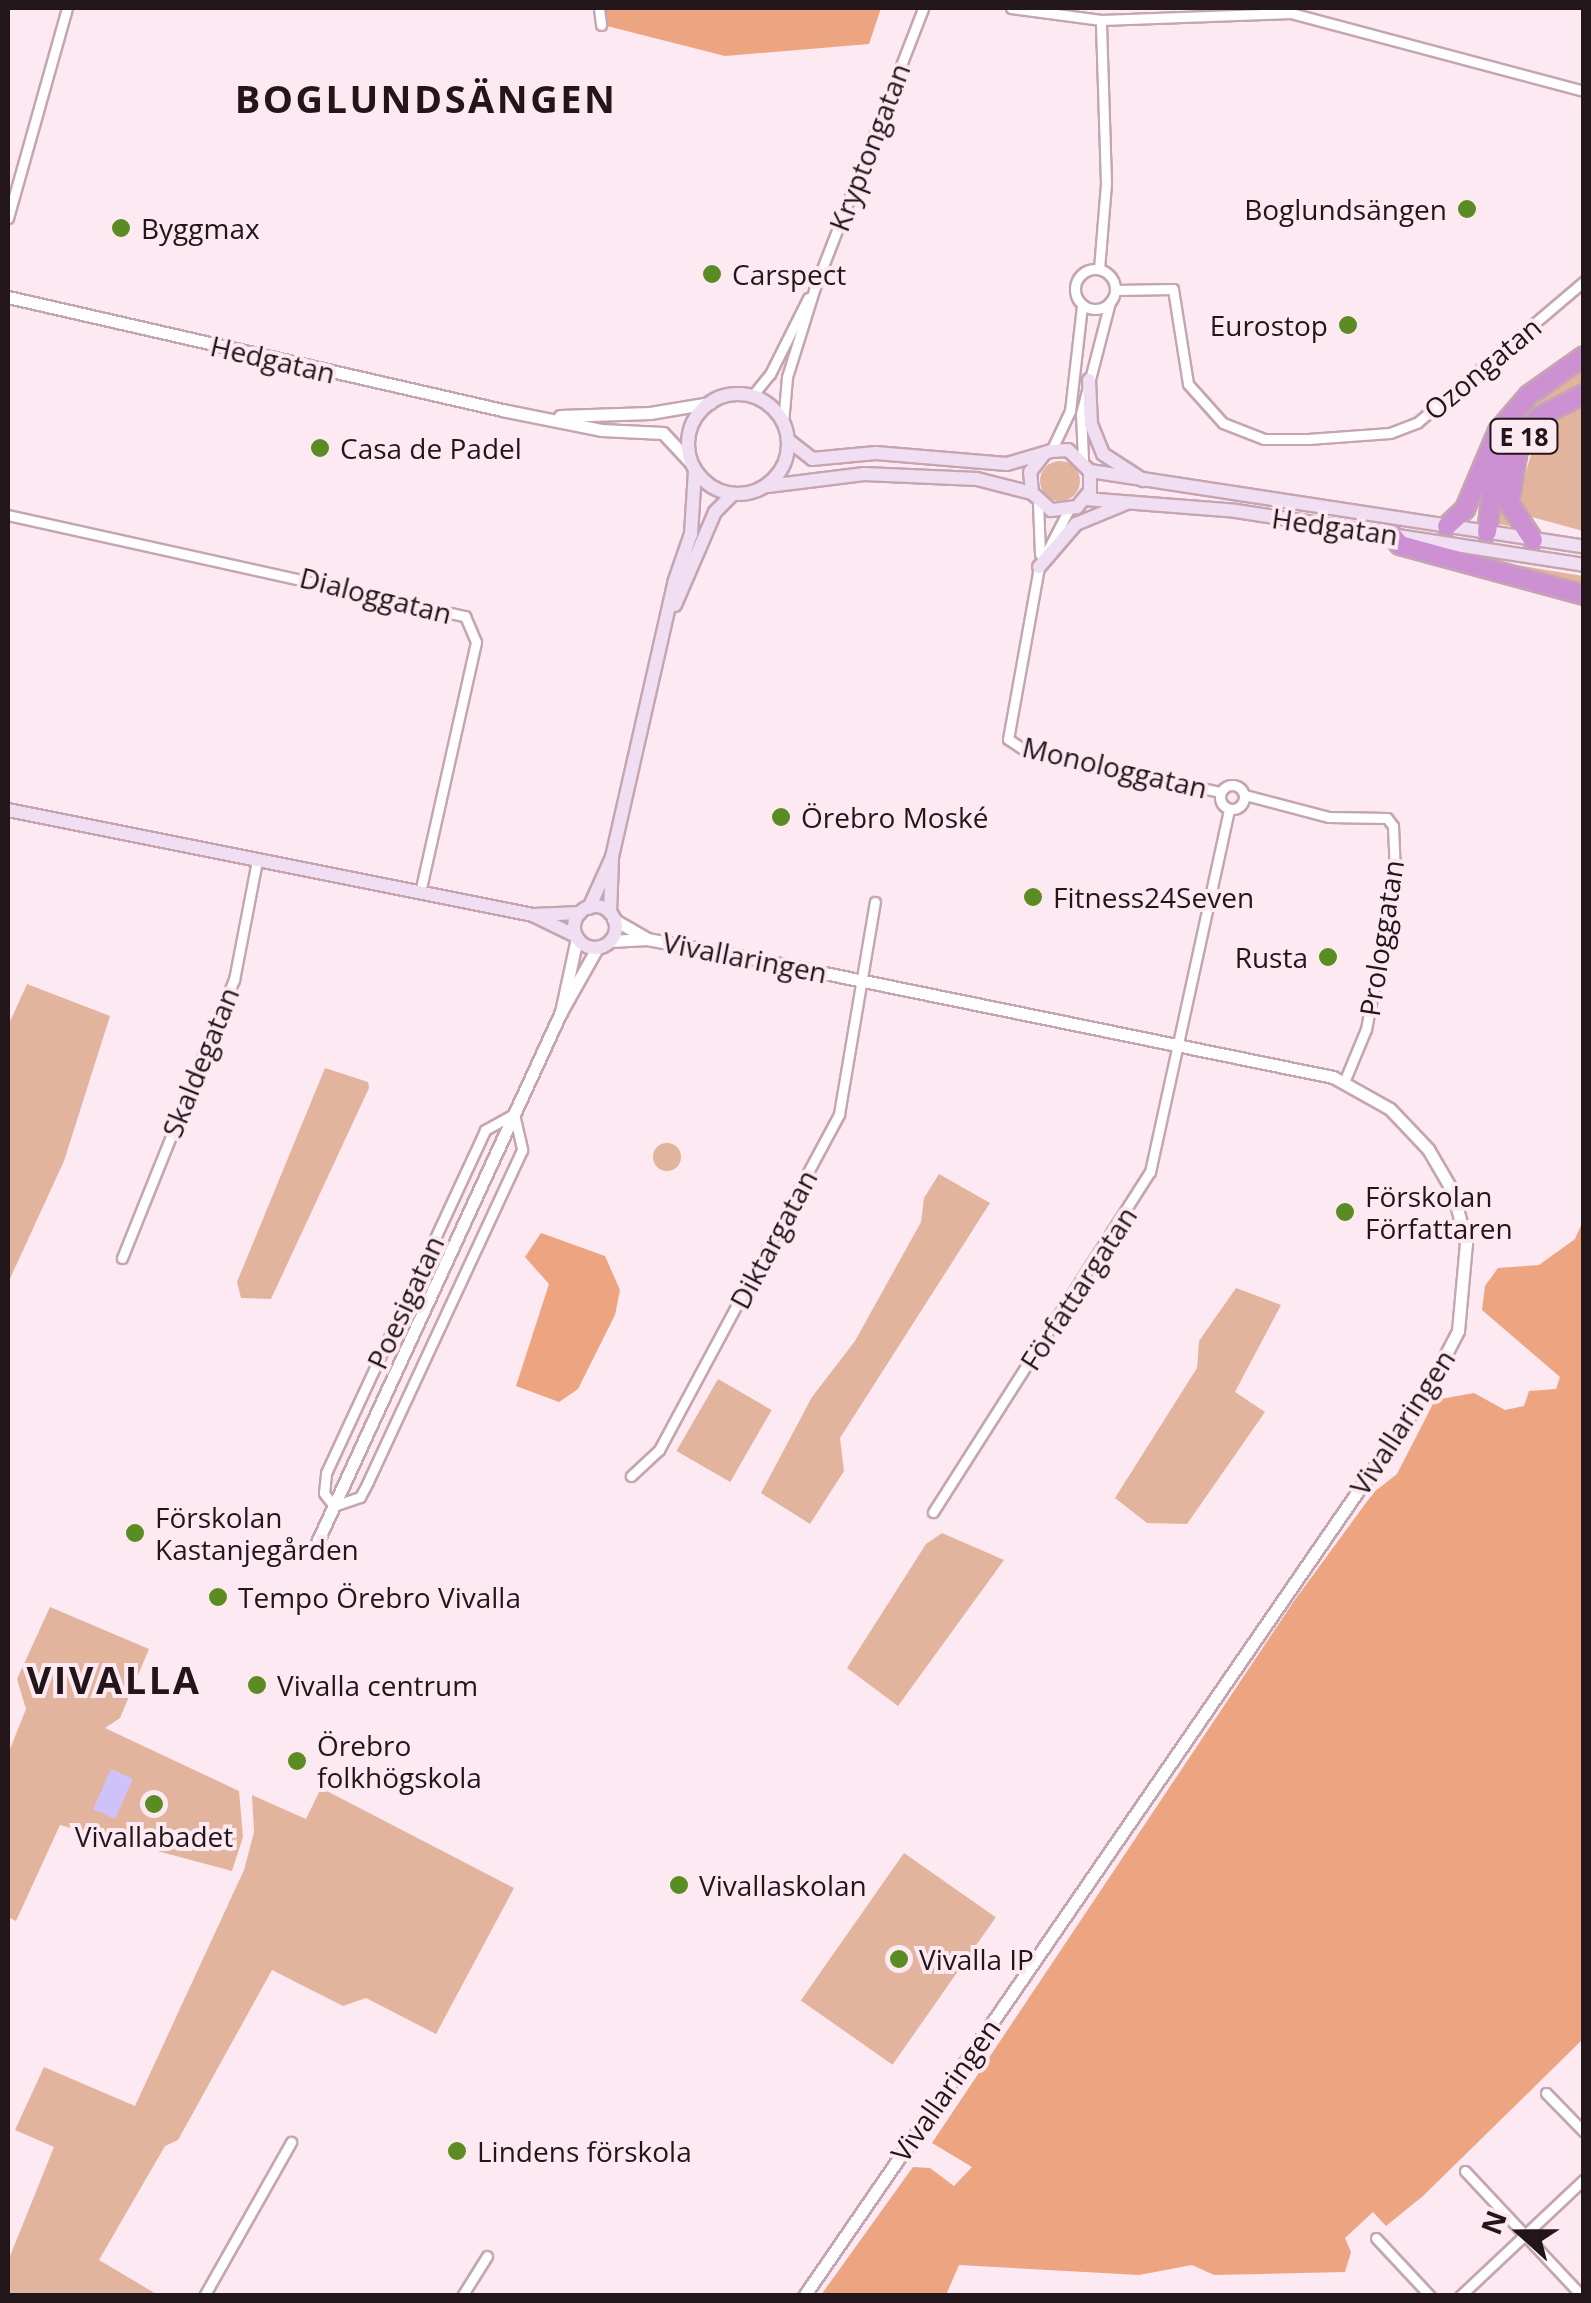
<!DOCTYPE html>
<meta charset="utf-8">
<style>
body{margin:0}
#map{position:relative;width:1591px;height:2303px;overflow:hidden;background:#fde9f1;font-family:"Open Sans",sans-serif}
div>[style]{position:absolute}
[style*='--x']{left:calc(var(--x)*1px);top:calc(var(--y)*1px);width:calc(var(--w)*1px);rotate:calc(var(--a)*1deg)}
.green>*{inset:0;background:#e3b49d;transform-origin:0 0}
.round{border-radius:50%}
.forest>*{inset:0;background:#eda581}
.water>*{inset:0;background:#cfc2fa;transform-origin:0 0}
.roads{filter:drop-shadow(2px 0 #c5a5b2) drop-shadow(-2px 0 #c5a5b2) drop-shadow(0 2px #c5a5b2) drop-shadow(0 -2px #c5a5b2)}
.minor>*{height:9px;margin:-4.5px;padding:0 4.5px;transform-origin:4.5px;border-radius:4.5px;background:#fff}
.minor>.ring{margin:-4.5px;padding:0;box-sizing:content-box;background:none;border:9px solid #fff;border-radius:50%}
.tertiary>*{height:11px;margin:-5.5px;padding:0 5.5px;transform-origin:5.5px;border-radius:5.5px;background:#fff}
.secondary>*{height:12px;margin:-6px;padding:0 6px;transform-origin:6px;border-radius:6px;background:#f0def2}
.secondary>.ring{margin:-6px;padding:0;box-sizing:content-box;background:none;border:12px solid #f0def2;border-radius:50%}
.motorway>*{height:18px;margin:-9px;padding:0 9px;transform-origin:9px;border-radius:9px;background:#cd91d3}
.dots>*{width:28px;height:28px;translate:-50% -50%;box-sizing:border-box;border:5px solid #fde9f1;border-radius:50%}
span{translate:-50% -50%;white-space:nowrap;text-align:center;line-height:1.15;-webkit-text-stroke:8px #fde9f1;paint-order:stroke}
.shield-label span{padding:2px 8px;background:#fde9f1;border:2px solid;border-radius:8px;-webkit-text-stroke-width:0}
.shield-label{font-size:25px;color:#22161b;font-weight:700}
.street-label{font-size:28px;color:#22161b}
.poi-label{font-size:28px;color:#22161b}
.right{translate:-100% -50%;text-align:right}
.left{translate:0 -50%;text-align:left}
.district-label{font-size:38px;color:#22161b;font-weight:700;letter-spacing:2.5px}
.frame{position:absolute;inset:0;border:10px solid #22161b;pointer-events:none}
.north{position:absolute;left:1471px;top:2183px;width:100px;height:100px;-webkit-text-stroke:8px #fde9f1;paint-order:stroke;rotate:291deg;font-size:28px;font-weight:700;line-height:40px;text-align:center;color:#22161b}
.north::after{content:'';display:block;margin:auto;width:35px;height:45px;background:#22161b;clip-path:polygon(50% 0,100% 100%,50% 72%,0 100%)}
</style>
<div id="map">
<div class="green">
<i style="clip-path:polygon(1583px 363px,1583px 385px,1536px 413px,1501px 491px,1510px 526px,1492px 523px,1512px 437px,1541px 399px)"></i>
<i style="clip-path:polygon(1583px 408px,1583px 531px,1528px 516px,1519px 495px,1536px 438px,1562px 416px)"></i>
<i class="round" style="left:1040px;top:461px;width:40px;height:40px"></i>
<i style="clip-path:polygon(1468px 557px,1583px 576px,1583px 591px)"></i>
<i style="clip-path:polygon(27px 984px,110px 1016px,64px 1161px,8px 1283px,8px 1026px)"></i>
<i style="clip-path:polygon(325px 1068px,368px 1082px,369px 1088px,271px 1299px,241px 1298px,237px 1282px)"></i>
<i class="round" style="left:653px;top:1143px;width:28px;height:28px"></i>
<i style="clip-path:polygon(939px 1174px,990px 1203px,840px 1438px,844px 1471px,810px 1524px,761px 1493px,812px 1397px,855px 1341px,921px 1222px,924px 1198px)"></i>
<i style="clip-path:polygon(1236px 1288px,1281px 1305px,1235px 1392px,1265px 1412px,1187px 1524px,1147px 1523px,1115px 1498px,1197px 1368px,1199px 1341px)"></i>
<i style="left:718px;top:1379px;width:62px;height:83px;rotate:30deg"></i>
<i style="clip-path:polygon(942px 1533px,1004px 1560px,898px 1706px,847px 1668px,926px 1544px)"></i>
<i style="clip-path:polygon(50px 1607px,149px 1649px,120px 1718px,105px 1728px,239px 1791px,243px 1837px,232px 1871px,60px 1825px,16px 1921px,8px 1917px,8px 1754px,26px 1709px,17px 1679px)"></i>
<i style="clip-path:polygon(321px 1788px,514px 1888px,436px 2034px,366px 1998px,343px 2006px,272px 1970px,178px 2140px,165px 2146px,99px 2260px,158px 2295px,8px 2295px,8px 2261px,54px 2147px,15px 2130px,44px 2067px,135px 2106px,244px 1870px,254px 1832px,252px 1795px,306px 1819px)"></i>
<i style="left:904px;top:1853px;width:112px;height:180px;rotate:35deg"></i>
</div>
<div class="forest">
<i style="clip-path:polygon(606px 8px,881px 8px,869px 44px,725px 56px,607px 26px)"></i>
<i style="clip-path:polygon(1583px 1221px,1583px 2039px,1423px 2196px,1386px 2226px,1373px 2212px,1345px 2238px,1351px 2252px,1345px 2272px,1214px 2275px,1192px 2265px,1139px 2275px,959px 2265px,946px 2295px,821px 2295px,913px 2167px,930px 2168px,954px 2186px,972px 2167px,932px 2143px,1294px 1601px,1374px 1492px,1397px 1474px,1435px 1400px,1474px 1393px,1505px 1410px,1524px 1406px,1529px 1391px,1556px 1389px,1560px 1377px,1482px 1310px,1485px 1286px,1498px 1268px,1539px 1265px,1575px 1239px)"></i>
<i style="clip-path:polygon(541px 1233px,605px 1256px,620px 1290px,615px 1315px,578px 1389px,559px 1402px,516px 1386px,549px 1284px,525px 1257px)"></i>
</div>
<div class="water">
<i style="left:111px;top:1769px;width:24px;height:44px;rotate:24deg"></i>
</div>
<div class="roads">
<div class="minor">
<i style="--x:599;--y:8;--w:17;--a:83"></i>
<i style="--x:1011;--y:8;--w:91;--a:7.6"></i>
<i style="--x:1101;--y:20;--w:190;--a:-2.1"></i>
<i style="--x:1291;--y:13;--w:303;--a:14.9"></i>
<i style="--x:8;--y:218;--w:218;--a:-74.3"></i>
<i class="ring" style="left:1075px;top:269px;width:31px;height:31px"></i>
<i style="--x:1099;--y:269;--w:86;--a:-85.3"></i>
<i style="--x:1106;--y:183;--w:163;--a:-91.8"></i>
<i style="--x:1115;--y:290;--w:58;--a:-1"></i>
<i style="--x:1173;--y:289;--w:96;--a:81"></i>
<i style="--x:1188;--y:384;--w:52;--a:48.1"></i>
<i style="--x:1223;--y:423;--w:44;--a:21.3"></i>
<i style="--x:1264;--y:439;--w:44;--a:0"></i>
<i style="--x:1308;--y:439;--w:82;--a:-4.2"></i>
<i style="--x:1390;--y:433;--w:30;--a:-21"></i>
<i style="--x:1418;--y:422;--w:218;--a:-40.3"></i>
<i style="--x:752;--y:396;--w:28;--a:-51"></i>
<i style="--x:770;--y:374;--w:85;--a:-63.4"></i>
<i style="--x:783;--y:423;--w:46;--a:-85"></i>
<i style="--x:787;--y:377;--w:94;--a:-72.7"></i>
<i style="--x:815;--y:287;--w:299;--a:-68.8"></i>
<i style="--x:1051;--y:451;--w:44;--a:-64.6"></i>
<i style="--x:1070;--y:411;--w:107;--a:-83.5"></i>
<i style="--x:1083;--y:459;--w:45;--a:-92.5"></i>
<i style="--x:1081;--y:414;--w:116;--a:-75.5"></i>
<i style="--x:1038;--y:502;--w:52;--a:87.8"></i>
<i style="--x:1068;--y:511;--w:63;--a:117.4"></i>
<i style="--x:1039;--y:567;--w:175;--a:100.2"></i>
<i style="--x:1008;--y:739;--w:22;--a:34"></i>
<i style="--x:1026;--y:751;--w:199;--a:11.9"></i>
<i style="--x:8;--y:515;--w:468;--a:12.5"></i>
<i style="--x:465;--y:616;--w:28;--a:67"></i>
<i style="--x:476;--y:642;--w:257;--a:102.6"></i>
<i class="ring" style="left:1220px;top:785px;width:15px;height:15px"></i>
<i style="--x:1245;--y:795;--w:87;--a:14.7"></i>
<i style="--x:1329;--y:817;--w:58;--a:1"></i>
<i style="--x:1387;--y:818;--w:10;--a:53"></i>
<i style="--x:1393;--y:826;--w:47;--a:87.6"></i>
<i style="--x:1395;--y:873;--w:159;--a:100.5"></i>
<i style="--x:1366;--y:1029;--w:57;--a:112.5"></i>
<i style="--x:514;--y:1114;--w:37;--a:77"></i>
<i style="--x:522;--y:1150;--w:366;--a:114.9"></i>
<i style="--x:368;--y:1482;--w:17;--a:118"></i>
<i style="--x:360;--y:1497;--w:28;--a:161"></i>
<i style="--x:334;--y:1506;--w:16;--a:-128"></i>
<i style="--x:324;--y:1493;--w:20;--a:-84"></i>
<i style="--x:326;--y:1473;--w:378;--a:-65.1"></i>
<i style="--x:485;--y:1130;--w:33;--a:-29"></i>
<i style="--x:122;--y:1258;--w:300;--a:-68.1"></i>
<i style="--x:234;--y:980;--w:122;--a:-79.1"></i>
<i style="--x:631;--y:1476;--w:38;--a:-43"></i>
<i style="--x:659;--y:1450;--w:381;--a:-61.8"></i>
<i style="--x:839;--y:1114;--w:215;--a:-80.4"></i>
<i style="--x:933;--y:1512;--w:403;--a:-57.5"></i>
<i style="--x:1150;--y:1172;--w:371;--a:-77.7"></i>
<i style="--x:1546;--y:2093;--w:54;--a:45.7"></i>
<i style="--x:1465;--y:2171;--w:171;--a:46.9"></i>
<i style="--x:1376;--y:2238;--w:79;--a:47"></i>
<i style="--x:204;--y:2296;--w:177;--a:-60.5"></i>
<i style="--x:462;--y:2296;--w:47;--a:-58"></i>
<i style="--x:1460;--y:2296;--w:170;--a:-43.3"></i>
</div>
<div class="tertiary">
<i style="--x:8;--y:297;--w:507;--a:12.88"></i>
<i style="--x:502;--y:410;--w:101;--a:11.4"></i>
<i style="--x:601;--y:430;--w:62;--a:2.8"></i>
<i style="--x:663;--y:433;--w:41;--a:47"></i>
<i style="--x:560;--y:416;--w:90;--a:-1.9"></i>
<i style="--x:650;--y:413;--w:61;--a:-9.5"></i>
<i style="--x:613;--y:919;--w:39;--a:30"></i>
<i style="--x:610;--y:941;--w:37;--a:-3"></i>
<i style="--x:647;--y:939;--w:111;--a:10.4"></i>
<i style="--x:756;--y:959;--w:589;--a:11.56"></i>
<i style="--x:1333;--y:1077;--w:65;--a:29.3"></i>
<i style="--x:1390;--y:1109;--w:55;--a:46.5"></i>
<i style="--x:1428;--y:1149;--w:50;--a:59.8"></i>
<i style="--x:1453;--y:1192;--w:53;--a:75.7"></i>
<i style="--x:1466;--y:1243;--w:88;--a:95.2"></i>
<i style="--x:1458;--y:1331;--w:69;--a:117.7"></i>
<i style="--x:1426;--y:1392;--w:1097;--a:124.53"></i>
<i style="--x:561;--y:1012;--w:76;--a:-77.8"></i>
<i style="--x:314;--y:1549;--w:591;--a:-65.3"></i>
<i style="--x:561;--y:1012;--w:73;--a:-60.6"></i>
</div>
<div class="secondary">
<i style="--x:1089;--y:380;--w:44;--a:87.4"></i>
<i style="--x:1091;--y:424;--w:32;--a:68"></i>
<i style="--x:1103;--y:454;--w:48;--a:33"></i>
<i class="ring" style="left:688px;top:394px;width:88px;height:88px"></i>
<i style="--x:788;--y:440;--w:31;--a:38"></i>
<i style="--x:812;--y:459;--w:64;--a:-5.4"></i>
<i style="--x:876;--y:453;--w:131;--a:4.8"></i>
<i style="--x:1007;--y:464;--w:46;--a:-16.5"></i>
<i style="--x:1051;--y:451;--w:17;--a:-3"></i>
<i style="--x:1068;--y:450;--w:30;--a:44"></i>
<i style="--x:1090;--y:471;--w:20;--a:90"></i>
<i style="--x:1090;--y:491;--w:21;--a:129"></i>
<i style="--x:1077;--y:507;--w:26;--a:173"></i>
<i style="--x:1051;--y:510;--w:25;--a:-138"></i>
<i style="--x:1032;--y:493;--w:21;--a:-95"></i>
<i style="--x:1030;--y:472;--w:23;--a:-52"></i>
<i style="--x:1090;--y:471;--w:500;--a:8.7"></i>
<i style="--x:768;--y:486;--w:97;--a:-7.1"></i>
<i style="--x:864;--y:474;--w:113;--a:2.5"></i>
<i style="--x:977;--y:479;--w:57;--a:14.3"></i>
<i style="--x:1085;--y:499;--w:151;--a:4.5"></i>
<i style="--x:1236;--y:511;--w:352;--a:8.8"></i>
<i style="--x:1039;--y:567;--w:57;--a:-49.3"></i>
<i style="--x:1076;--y:524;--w:55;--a:-22.4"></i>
<i style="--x:675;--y:605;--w:101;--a:-66.7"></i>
<i style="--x:715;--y:512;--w:24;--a:-45"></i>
<i style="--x:8;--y:810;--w:535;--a:11.31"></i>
<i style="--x:533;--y:915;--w:48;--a:26"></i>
<i class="ring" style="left:574px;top:906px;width:30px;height:30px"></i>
<i style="--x:589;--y:908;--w:56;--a:-65.7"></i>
<i style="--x:612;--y:857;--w:281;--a:-77.2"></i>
<i style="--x:674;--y:583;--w:52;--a:-70.9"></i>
<i style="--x:691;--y:534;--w:64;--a:-86.4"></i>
<i style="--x:610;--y:913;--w:52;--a:-87.8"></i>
<i style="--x:533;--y:915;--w:47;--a:-2.4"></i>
</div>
<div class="motorway">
<i style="--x:1447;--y:526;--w:25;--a:-43"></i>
<i style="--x:1465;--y:509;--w:85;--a:-67.1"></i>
<i style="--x:1498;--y:431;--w:48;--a:-49.3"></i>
<i style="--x:1529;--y:395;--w:67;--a:-35.3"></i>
<i style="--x:1487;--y:532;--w:40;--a:-82.9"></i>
<i style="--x:1492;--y:492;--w:73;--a:-71.6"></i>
<i style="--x:1391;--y:534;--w:14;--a:51"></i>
<i style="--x:1400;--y:545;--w:191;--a:15.2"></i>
<i style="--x:1533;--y:540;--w:44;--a:-123"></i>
<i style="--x:1509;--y:503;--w:54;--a:-80.4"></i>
<i style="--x:1518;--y:450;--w:39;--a:-58"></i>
<i style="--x:1539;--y:417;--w:51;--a:-27.1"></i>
</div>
</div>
<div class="dots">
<i style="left:1467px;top:209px;background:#5a8c23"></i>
<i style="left:121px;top:228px;background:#5a8c23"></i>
<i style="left:712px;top:274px;background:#5a8c23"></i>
<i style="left:1348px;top:325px;background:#5a8c23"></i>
<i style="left:320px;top:448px;background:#5a8c23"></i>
<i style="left:781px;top:817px;background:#5a8c23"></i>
<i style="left:1033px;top:897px;background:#5a8c23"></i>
<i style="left:1328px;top:957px;background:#5a8c23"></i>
<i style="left:1345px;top:1212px;background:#5a8c23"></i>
<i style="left:135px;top:1533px;background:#5a8c23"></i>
<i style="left:218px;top:1597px;background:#5a8c23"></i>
<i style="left:257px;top:1685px;background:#5a8c23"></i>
<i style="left:297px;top:1761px;background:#5a8c23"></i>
<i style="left:154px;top:1804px;background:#5a8c23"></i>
<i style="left:679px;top:1885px;background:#5a8c23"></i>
<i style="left:899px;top:1959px;background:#5a8c23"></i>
<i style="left:457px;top:2151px;background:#5a8c23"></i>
</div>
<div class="shield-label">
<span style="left:1524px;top:436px">E 18</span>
</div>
<div class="street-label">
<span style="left:869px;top:147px;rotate:-69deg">Kryptongatan</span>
<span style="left:273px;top:359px;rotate:13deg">Hedgatan</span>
<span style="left:1482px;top:368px;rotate:-40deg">Ozongatan</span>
<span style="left:1335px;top:526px;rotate:8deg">Hedgatan</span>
<span style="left:376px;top:595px;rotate:14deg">Dialoggatan</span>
<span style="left:1115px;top:767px;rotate:13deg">Monologgatan</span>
<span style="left:1381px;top:938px;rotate:-81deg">Prologgatan</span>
<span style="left:745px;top:957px;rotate:11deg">Vivallaringen</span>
<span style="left:200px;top:1062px;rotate:-68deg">Skaldegatan</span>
<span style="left:773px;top:1239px;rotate:-62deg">Diktargatan</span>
<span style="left:1078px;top:1288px;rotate:-57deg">Författargatan</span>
<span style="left:405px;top:1302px;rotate:-65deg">Poesigatan</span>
<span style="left:1402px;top:1422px;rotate:-57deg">Vivallaringen</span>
<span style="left:945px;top:2090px;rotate:-55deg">Vivallaringen</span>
</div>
<div class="poi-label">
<span class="right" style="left:1447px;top:209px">Boglundsängen</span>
<span class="left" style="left:141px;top:228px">Byggmax</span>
<span class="left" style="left:732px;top:274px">Carspect</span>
<span class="right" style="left:1328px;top:325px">Eurostop</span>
<span class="left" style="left:340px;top:448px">Casa de Padel</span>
<span class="left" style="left:801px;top:817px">Örebro Moské</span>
<span class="left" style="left:1053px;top:897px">Fitness24Seven</span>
<span class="right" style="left:1308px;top:957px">Rusta</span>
<span class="left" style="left:1365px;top:1212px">Förskolan<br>Författaren</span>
<span class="left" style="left:155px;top:1533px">Förskolan<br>Kastanjegården</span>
<span class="left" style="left:238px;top:1597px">Tempo Örebro Vivalla</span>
<span class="left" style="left:277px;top:1685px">Vivalla centrum</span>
<span class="left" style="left:317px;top:1761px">Örebro<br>folkhögskola</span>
<span style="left:154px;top:1836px">Vivallabadet</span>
<span class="left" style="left:699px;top:1885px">Vivallaskolan</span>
<span class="left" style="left:919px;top:1959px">Vivalla IP</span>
<span class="left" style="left:477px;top:2151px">Lindens förskola</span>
</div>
<div class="district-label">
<span style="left:426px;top:99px">BOGLUNDSÄNGEN</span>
<span style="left:114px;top:1680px">VIVALLA</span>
</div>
<div class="frame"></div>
<div class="north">N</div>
</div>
